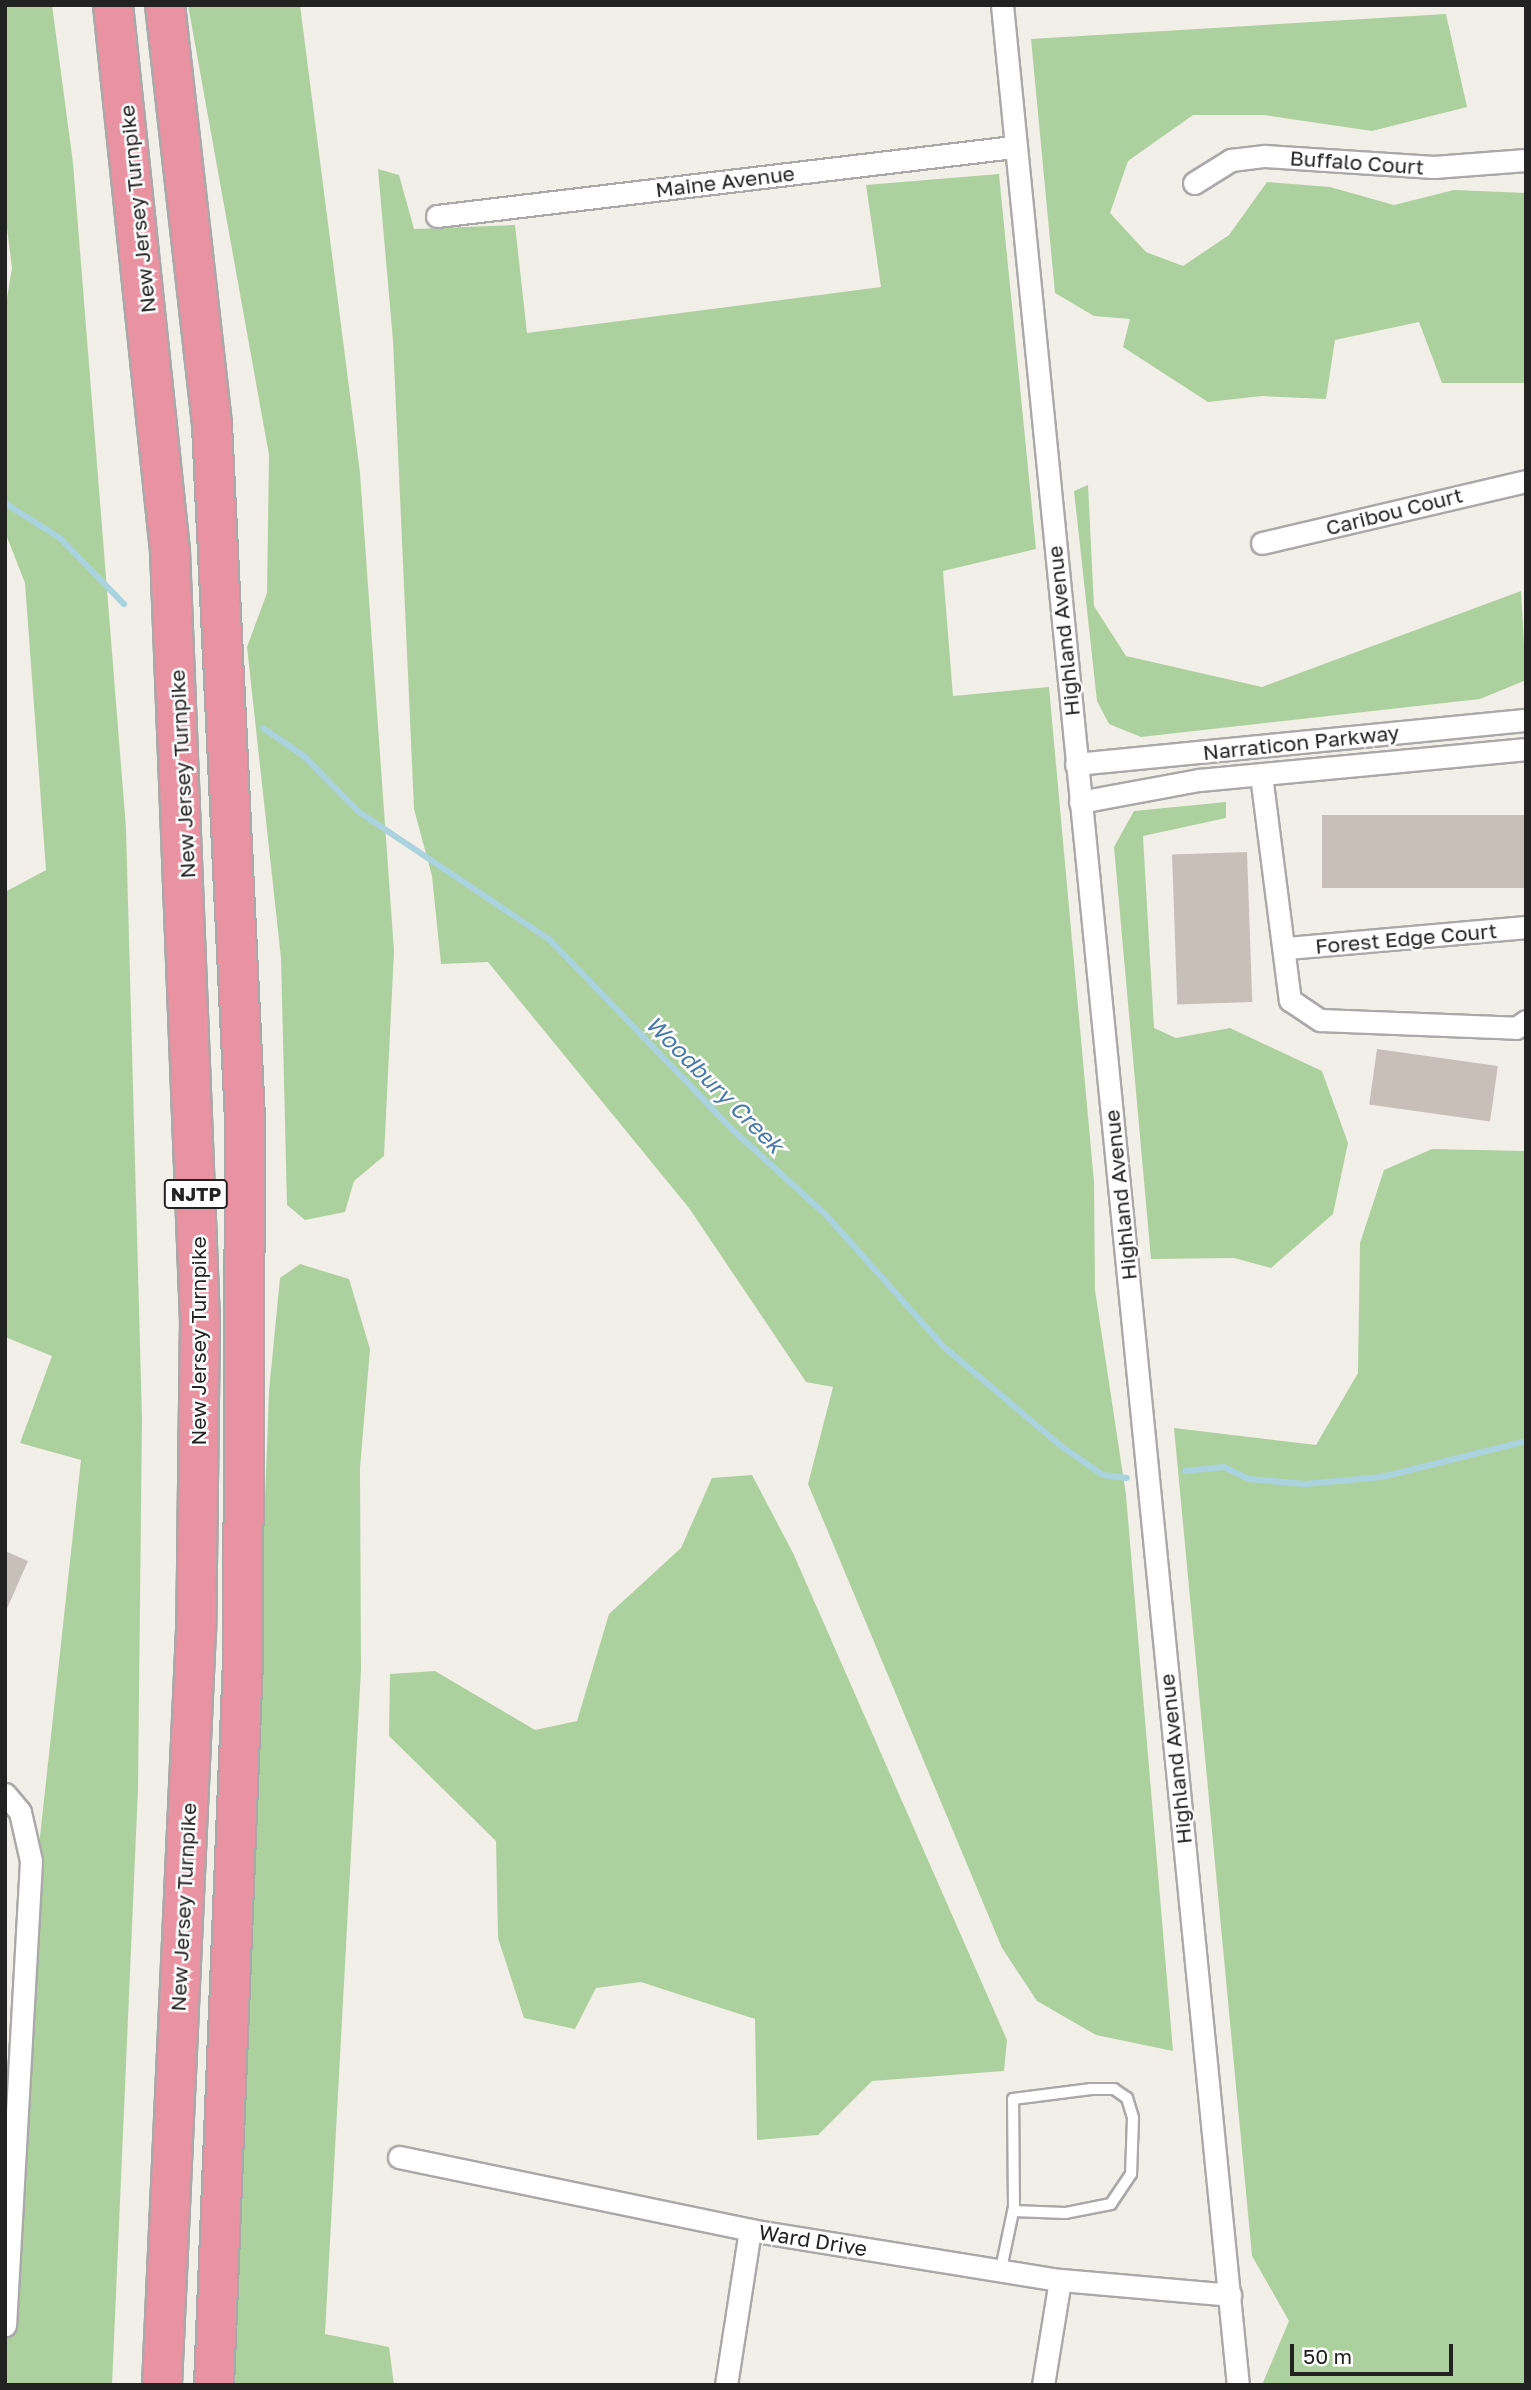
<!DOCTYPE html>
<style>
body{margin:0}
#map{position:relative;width:1531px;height:2390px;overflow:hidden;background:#f2efe9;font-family:"Golos Text",sans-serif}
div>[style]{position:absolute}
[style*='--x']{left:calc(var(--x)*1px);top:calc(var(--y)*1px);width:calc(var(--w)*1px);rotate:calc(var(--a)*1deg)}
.forest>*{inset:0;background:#add19e}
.stream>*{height:6px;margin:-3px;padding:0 3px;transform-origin:3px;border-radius:3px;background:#aad3df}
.building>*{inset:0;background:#c7bfb8;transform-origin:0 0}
.roads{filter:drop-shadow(2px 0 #a9a9a9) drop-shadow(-2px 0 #a9a9a9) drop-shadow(0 2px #a9a9a9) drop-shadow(0 -2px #a9a9a9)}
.service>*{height:10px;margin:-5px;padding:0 5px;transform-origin:5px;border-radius:5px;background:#fff}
.minor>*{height:21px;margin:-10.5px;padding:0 10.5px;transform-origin:10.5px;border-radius:10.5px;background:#fff}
.motorway>*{height:38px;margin:-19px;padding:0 19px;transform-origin:19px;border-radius:19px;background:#e892a2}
span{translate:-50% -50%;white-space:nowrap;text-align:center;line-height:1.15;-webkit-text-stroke:5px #fff;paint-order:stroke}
.shield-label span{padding:2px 5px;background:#fff;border:2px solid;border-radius:5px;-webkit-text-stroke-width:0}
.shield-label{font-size:19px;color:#222;font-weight:700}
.street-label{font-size:21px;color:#222}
.water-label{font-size:23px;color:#4a7aab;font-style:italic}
.frame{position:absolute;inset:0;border:7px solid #222;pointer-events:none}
.scale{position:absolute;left:1290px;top:2344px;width:163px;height:32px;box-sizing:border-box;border:4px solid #222;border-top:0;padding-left:9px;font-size:21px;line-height:24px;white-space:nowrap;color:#222;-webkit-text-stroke:5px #fff;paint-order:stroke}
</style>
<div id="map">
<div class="forest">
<i style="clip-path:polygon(5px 5px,52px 5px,73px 163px,126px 828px,142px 1419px,138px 1789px,112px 2385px,5px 2385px,5px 2158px,81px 1460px,20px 1443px,52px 1356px,5px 1337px,5px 892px,46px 870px,25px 583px,5px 532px,5px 310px,12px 268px,5px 212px)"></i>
<i style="clip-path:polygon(188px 5px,300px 5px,360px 473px,394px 951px,384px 1156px,354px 1181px,345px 1212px,305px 1220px,287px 1205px,281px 958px,247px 647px,267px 593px,269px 455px)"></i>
<i style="clip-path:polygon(1446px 14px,1467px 107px,1372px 131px,1264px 115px,1193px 115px,1128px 161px,1110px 213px,1146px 252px,1183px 266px,1229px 235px,1267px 182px,1330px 187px,1394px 205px,1454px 190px,1526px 193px,1526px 383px,1442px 383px,1419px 322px,1335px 340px,1326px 399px,1262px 396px,1208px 402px,1123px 347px,1130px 319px,1094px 316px,1055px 293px,1031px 39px)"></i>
<i style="clip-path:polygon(378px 169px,399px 175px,414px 229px,515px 225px,527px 333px,881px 287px,866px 185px,999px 174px,1036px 549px,943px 571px,953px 696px,1049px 687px,1094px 1182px,1095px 1290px,1126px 1495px,1173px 2051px,1096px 2035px,1037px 2001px,1002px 1948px,808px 1484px,833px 1387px,806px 1382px,689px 1208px,488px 962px,441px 964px,432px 876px,414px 809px,393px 341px)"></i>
<i style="clip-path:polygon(1088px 485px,1094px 606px,1126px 656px,1262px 687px,1521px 591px,1526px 680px,1480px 699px,1141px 737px,1109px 724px,1097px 701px,1074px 491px)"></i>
<i style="clip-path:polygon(1226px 802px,1226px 818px,1143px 836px,1154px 1028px,1176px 1038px,1230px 1028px,1322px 1071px,1348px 1143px,1333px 1214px,1271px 1268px,1234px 1258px,1151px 1259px,1114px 847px,1134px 811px)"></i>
<i style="clip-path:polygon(1432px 1149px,1526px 1151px,1526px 2385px,1262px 2385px,1289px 2321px,1252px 2256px,1174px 1428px,1316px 1445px,1358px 1373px,1360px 1243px,1384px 1170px)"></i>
<i style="clip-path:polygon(300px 1264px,349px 1279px,370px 1349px,360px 1468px,361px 1669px,325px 2334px,389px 2347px,394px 2385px,232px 2385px,269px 1391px,280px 1278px)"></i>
<i style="clip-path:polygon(752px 1475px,793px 1553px,1007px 2040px,1004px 2071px,872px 2081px,818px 2135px,757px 2140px,755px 2019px,641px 1982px,596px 1988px,575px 2029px,524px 2018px,498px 1938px,496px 1841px,389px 1736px,390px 1674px,435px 1671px,535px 1730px,577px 1721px,609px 1614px,681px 1548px,712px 1478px)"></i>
</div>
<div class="stream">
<i style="--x:5;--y:503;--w:65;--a:32.5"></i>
<i style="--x:60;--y:538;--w:92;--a:45.9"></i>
<i style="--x:263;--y:728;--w:50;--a:34.3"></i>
<i style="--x:304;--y:756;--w:78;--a:45.5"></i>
<i style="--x:359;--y:812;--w:229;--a:33.8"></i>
<i style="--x:549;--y:939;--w:267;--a:46.1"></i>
<i style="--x:734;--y:1131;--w:125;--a:42.4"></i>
<i style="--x:826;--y:1215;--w:177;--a:48.2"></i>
<i style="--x:944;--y:1347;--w:153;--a:40.2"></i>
<i style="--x:1061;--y:1446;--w:51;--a:34.6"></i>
<i style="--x:1103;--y:1475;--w:24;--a:7"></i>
<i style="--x:1185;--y:1471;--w:39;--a:-6"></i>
<i style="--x:1224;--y:1467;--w:28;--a:26"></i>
<i style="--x:1249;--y:1479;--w:56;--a:5.1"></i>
<i style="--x:1305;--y:1484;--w:77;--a:-5.2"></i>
<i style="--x:1382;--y:1477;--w:148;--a:-14"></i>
</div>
<div class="building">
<i style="left:1526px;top:815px;width:73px;height:204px;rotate:90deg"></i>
<i style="left:1247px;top:852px;width:150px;height:75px;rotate:88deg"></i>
<i style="left:1377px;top:1049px;width:122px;height:56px;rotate:8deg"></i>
<i style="clip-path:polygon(5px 1551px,28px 1561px,5px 1613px)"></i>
</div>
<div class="roads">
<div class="service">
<i style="--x:1001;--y:2269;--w:63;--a:-78.2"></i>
<i style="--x:1014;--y:2207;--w:108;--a:-90.5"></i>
<i style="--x:1013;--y:2099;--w:79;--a:-7.3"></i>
<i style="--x:1091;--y:2089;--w:23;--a:0"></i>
<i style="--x:1114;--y:2089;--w:16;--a:35"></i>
<i style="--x:1127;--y:2098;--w:21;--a:73"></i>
<i style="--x:1133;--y:2118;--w:56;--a:92"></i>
<i style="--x:1131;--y:2174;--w:36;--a:124"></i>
<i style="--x:1111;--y:2204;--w:47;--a:168.9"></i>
<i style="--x:1065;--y:2213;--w:51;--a:-177.8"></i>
</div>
<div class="minor">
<i style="--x:1002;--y:5;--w:2392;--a:84.34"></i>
<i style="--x:1194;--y:183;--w:44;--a:-31.9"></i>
<i style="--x:1231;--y:160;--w:34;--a:-7"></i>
<i style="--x:1265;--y:156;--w:169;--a:3.7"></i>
<i style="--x:1434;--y:167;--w:92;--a:-4.4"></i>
<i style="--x:437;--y:216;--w:580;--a:-6.83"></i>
<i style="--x:1262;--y:543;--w:271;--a:-13.2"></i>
<i style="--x:1076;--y:764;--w:452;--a:-5.6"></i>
<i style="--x:1261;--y:775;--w:227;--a:82.7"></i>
<i style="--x:1290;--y:1000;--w:36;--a:34"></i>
<i style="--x:1320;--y:1020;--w:196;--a:2.3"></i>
<i style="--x:1516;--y:1028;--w:12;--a:-35"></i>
<i style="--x:1080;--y:802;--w:121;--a:-10.5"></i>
<i style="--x:1199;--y:780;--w:328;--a:-5.4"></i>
<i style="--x:1286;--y:948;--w:241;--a:-5"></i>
<i style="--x:5;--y:1794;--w:23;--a:50"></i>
<i style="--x:20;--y:1812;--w:50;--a:77.3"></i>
<i style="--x:31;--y:1861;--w:465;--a:93.2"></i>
<i style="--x:399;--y:2157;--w:359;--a:11.7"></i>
<i style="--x:750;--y:2230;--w:314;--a:9.2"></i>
<i style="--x:1060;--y:2280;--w:171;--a:5"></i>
<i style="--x:726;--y:2385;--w:157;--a:-81.2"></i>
<i style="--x:1043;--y:2385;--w:106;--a:-80.8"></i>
</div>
<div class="motorway">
<i style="--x:113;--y:5;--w:549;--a:84.04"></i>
<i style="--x:170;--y:551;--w:770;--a:87.77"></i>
<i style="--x:200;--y:1320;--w:310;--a:90.7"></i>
<i style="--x:196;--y:1630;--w:756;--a:92.58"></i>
<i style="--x:165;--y:5;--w:423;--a:83.6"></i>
<i style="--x:212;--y:425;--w:696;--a:87.28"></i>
<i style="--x:245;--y:1120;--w:540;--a:90.21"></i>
<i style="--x:243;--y:1660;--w:726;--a:92.29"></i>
</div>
</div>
<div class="shield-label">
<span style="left:196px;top:1194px">NJTP</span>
</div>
<div class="street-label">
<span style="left:1357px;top:162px;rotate:4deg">Buffalo Court</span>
<span style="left:725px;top:181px;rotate:-7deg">Maine Avenue</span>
<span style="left:137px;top:209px;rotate:-96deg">New Jersey Turnpike</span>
<span style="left:1394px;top:511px;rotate:-14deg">Caribou Court</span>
<span style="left:1063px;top:631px;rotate:-96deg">Highland Avenue</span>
<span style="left:1301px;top:742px;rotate:-6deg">Narraticon Parkway</span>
<span style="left:182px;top:774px;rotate:-93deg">New Jersey Turnpike</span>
<span style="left:1406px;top:938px;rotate:-5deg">Forest Edge Court</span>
<span style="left:1120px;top:1195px;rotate:-96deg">Highland Avenue</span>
<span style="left:198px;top:1341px;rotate:-90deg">New Jersey Turnpike</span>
<span style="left:1175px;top:1759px;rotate:-96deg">Highland Avenue</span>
<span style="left:183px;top:1907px;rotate:-87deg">New Jersey Turnpike</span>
<span style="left:813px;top:2240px;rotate:9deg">Ward Drive</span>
</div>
<div class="water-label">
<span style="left:715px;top:1084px;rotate:45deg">Woodbury Creek</span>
</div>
<div class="frame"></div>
<div class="scale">50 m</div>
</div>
